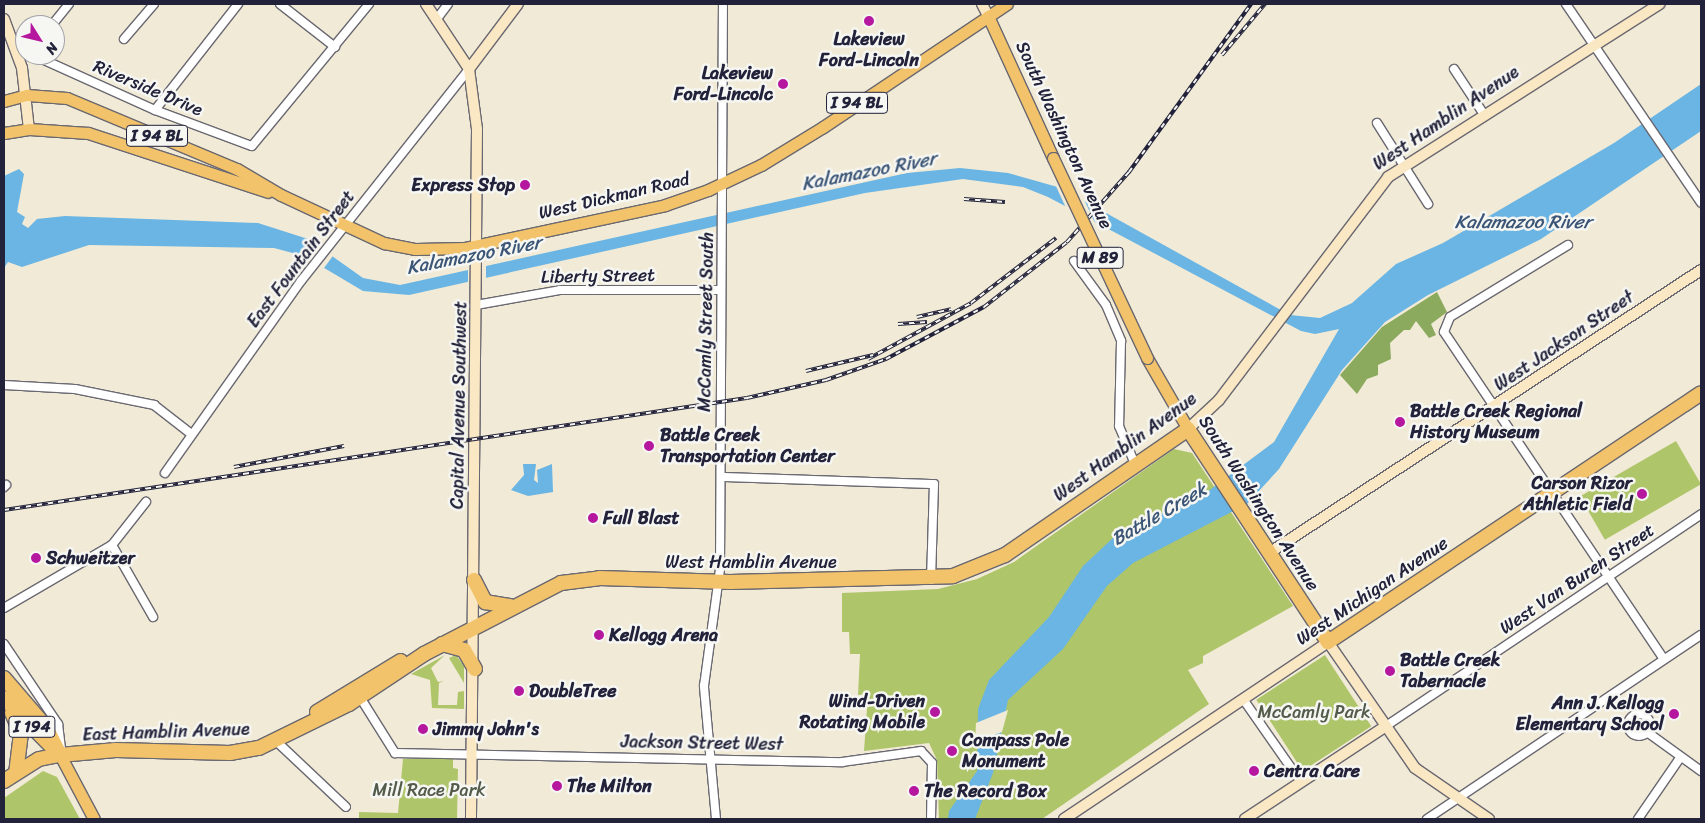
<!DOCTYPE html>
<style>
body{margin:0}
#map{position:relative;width:1705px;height:823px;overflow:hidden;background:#f1ead6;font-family:Sriracha,sans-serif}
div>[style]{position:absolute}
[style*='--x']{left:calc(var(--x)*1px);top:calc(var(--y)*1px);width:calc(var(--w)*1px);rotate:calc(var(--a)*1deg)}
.green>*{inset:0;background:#afc56a;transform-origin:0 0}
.forest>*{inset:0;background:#8baa5e}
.water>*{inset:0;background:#6ab5e3}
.pier>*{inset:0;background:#f1ead6;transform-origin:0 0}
.roads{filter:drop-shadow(1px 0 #6a6871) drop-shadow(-1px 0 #6a6871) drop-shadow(0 1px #6a6871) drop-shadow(0 -1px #6a6871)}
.street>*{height:8px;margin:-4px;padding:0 4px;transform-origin:4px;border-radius:4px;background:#fff}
.street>.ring{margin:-4px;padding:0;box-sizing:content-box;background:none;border:8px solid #fff;border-radius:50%}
.secondary>*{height:10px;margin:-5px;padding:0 5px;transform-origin:5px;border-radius:5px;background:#fae7c3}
.primary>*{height:11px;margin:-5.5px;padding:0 5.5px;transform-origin:5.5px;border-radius:5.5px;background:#f2c36a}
.highway>*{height:14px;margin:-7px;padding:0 7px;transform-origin:7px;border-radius:7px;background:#f2c36a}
.rail>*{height:4px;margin-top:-2px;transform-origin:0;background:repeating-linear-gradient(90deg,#f6f6f2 0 5.5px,#22223b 0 11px);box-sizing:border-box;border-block:1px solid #22223b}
.bridges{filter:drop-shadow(1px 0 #6a6871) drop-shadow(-1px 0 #6a6871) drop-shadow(0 1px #6a6871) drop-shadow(0 -1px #6a6871)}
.primary-bridge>*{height:11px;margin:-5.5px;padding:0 5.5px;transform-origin:5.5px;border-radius:5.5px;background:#f2c36a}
.dots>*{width:14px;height:14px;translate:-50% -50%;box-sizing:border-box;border:2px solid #f6f6f2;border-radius:50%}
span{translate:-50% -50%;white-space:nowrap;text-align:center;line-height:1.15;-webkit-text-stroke:5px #f6f6f2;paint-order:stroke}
.shield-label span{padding:1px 4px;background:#f6f6f2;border:1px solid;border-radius:4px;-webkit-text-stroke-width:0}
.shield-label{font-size:16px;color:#22223b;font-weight:700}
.poi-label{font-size:18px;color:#22223b;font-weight:700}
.right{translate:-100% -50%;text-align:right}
.left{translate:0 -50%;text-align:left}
.street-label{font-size:18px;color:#22223b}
.park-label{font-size:18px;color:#535b4b}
.water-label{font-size:19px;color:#3b5576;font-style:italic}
.frame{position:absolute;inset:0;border:5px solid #22223b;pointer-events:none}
.north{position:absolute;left:15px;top:15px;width:50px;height:50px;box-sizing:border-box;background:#f6f6f2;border:1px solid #a1a1a9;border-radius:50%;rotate:126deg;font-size:14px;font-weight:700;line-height:20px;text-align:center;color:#22223b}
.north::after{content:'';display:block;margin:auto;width:18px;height:22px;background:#b5179e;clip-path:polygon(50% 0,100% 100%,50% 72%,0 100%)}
</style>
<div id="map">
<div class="green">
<i style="left:1676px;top:441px;width:50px;height:111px;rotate:60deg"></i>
<i style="clip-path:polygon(1174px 449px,1192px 453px,1293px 606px,1203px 656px,1203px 663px,1188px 670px,1209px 704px,1042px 819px,939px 819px,937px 760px,929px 743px,864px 751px,868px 694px,858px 695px,860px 654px,850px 654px,849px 632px,842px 632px,842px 593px,938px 589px,977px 579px,1014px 562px)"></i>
<i style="clip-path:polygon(445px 655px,431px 668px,438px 682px,444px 681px,439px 683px,438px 705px,457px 705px,458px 692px,464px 691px,464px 709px,432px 708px,430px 680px,411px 674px)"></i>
<i style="clip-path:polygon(456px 655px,464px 666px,464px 683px,449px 658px)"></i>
<i style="left:1325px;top:655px;width:85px;height:82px;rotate:57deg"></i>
<i style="clip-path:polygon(403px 759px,453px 759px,453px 768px,458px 769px,457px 819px,359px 819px,359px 812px,398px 813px)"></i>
<i style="clip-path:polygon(43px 771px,57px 777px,80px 819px,4px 819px,4px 798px)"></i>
</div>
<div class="forest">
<i style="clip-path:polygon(1437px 292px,1447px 312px,1431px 324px,1436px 335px,1429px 338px,1416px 321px,1410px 330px,1404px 330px,1390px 343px,1391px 359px,1378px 365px,1378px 375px,1367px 379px,1357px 394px,1340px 375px,1382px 327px)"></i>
</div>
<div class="water">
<i style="clip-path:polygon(1701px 84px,1701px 131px,1541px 239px,1428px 295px,1385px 322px,1342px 370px,1279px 469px,1247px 504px,1133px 563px,1107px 586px,1063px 649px,1008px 700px,993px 773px,975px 819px,948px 819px,949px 811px,977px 771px,978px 709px,989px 680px,1049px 617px,1083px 566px,1115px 536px,1207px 492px,1274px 442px,1339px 329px,1315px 334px,1301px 331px,1048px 197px,1023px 187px,963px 179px,865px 193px,409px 295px,363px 291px,304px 256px,274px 248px,89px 245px,22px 267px,8px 262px,4px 268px,4px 176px,19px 169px,24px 174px,17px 212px,25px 217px,22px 224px,28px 228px,37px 219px,65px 216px,258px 223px,308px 239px,363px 278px,400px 285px,907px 173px,960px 168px,1008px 173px,1061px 188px,1290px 315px,1320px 318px,1352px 303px,1396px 264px,1443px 243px,1614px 143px)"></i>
<i style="clip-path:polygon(523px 464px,536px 464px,534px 480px,538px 483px,537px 470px,552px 464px,553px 492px,528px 496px,511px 490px,524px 475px)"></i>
</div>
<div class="pier">
<i style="clip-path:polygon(1055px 184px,1083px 197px,1095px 223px,1066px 208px)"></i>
<i style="left:318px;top:244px;width:19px;height:19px;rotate:36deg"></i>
<i style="clip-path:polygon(486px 264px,486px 280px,468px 284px,468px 268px)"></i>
<i style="clip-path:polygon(1008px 710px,1002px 732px,975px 742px,976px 723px)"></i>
</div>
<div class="roads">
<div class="street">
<i style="--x:280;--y:4;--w:70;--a:38"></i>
<i style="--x:1566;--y:4;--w:240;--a:55.8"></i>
<i style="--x:436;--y:20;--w:20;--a:-53"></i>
<i style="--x:52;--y:25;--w:27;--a:-51"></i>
<i style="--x:124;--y:39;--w:46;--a:-49.4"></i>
<i style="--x:33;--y:55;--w:134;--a:24.3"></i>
<i style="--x:155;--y:110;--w:103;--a:20.4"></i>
<i style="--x:252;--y:146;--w:184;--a:-50.5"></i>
<i style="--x:1454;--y:69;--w:53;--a:56.6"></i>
<i style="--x:155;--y:110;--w:135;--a:-51.9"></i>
<i style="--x:1377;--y:123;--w:96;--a:57.8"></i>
<i style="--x:1568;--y:245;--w:138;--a:148.6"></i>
<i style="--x:1450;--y:317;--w:16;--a:112"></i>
<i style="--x:1444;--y:332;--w:394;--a:56.1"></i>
<i style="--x:1074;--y:261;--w:54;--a:54"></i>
<i style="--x:1106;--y:305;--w:39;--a:67"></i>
<i style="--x:1121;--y:341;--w:85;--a:91.3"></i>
<i style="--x:1119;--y:426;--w:41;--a:67.2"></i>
<i style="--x:476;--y:305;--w:85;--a:-10.1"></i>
<i style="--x:560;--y:290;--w:161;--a:0"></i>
<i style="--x:4;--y:385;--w:71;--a:3.2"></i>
<i style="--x:75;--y:389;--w:81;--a:11.4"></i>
<i style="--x:154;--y:405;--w:46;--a:37.9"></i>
<i style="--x:165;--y:473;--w:235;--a:-54.7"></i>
<i style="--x:301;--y:281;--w:270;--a:-51.6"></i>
<i style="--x:721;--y:477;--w:213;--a:1.9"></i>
<i style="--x:934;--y:484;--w:96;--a:91.8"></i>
<i style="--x:4;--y:487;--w:3;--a:-45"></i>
<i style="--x:112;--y:545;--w:83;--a:60.3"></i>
<i style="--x:4;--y:608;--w:125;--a:-30.3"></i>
<i style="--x:112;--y:545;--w:55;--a:-51.7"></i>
<i style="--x:4;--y:644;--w:97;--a:56"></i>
<i style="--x:58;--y:724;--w:26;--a:83"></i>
<i style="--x:358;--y:694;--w:70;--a:57.9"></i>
<i style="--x:395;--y:753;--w:447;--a:1.2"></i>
<i style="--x:842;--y:762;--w:80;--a:-7.9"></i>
<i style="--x:921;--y:751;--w:16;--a:47"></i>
<i style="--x:932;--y:763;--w:56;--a:91"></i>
<i style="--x:1243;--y:699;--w:101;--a:55.1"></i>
<i class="ring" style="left:1628px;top:714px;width:14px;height:14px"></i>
<i style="--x:1386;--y:726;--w:380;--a:-33.9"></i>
<i style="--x:1647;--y:732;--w:67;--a:35.8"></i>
<i style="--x:276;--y:741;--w:96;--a:43.3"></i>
<i style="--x:716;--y:819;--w:134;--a:-95.2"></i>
<i style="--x:704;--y:686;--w:118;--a:-82.2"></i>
<i style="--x:720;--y:569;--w:565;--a:-89.7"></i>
<i style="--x:1427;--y:819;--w:330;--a:-33.9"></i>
<i style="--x:1638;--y:819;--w:74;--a:-55.5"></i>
</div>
<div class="secondary">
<i style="--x:426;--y:4;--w:78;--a:56.5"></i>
<i style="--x:469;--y:69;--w:61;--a:82.4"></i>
<i style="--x:477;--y:129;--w:690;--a:90.5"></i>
<i style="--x:982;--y:4;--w:13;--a:63"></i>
<i style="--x:4;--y:19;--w:52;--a:69.8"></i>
<i style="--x:22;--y:68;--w:61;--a:83.5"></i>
<i style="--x:469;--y:69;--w:81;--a:-53"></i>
<i style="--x:1188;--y:429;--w:42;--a:-43.1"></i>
<i style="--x:1219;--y:400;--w:280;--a:-52.8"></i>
<i style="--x:1388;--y:177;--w:322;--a:-32.5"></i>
<i style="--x:1269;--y:553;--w:516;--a:-33.23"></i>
<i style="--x:1064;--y:819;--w:318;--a:-33.8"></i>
<i style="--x:1328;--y:642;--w:153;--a:55.4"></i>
<i style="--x:1415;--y:768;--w:90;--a:34.6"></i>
<i style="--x:1245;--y:819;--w:169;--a:-33.4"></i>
</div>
<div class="primary">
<i style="--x:988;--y:16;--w:156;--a:65.4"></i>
<i style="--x:4;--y:101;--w:24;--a:-15"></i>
<i style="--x:27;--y:95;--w:40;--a:4.3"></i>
<i style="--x:67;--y:98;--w:184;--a:22.7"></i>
<i style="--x:237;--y:169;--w:51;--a:30.6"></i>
<i style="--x:281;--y:195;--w:114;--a:25"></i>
<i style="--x:384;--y:243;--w:32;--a:11"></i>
<i style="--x:415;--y:249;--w:50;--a:-1.1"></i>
<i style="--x:465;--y:248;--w:205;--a:-12.1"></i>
<i style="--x:665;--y:205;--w:46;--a:-19.2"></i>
<i style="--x:708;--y:190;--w:59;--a:-25.3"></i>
<i style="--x:761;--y:165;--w:73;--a:-31.5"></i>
<i style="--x:823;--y:127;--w:221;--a:-33.8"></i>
<i style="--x:4;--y:133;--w:25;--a:-9"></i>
<i style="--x:29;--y:129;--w:59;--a:3.9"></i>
<i style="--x:88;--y:133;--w:189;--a:18.1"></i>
<i style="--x:1147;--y:358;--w:82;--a:60"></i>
<i style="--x:60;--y:755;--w:72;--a:62"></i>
</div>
<div class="highway">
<i style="--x:474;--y:580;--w:25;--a:63"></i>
<i style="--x:485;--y:602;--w:26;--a:9"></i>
<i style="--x:442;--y:644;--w:23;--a:15"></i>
<i style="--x:464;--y:650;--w:22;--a:60"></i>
<i style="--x:4;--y:678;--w:65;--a:49.4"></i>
<i style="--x:46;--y:727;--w:31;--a:63"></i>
<i style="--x:4;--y:698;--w:67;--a:45.6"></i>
<i style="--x:317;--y:712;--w:98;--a:-31.3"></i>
<i style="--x:12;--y:713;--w:22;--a:66"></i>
<i style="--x:21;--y:733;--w:38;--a:97"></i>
<i style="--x:4;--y:781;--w:41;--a:-32.2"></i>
<i style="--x:39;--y:759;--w:21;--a:-11"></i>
<i style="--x:60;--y:755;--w:56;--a:-5.1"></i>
<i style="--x:116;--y:750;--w:114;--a:1.5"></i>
<i style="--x:230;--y:753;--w:29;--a:-10"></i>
<i style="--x:259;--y:748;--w:100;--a:-26.1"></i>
<i style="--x:349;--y:704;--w:90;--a:-33.7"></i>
<i style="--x:424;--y:654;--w:154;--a:-27.4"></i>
<i style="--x:561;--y:583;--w:38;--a:-7"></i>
<i style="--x:599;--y:578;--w:131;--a:1.7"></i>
<i style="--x:730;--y:582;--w:223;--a:-1.5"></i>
<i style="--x:953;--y:576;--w:56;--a:-22"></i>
<i style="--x:1005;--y:555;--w:222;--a:-34.5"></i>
<i style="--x:1188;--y:429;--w:255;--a:56.7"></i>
<i style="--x:1328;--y:642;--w:448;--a:-33.7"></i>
</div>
</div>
<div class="rail">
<i style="--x:1222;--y:55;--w:67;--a:-49.9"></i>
<i style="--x:964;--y:199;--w:41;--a:4.2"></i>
<i style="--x:917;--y:317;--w:35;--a:-13"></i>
<i style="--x:898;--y:324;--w:29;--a:-4"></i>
<i style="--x:868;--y:359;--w:117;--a:-28.5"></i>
<i style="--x:971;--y:303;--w:107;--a:-37.4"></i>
<i style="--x:806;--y:371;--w:69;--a:-13.4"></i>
<i style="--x:234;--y:467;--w:112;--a:-10.8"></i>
<i style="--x:4;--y:510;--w:751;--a:-8.57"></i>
<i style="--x:747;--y:398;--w:81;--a:-12.8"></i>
<i style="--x:826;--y:380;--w:64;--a:-19.3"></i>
<i style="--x:886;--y:359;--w:111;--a:-28"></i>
<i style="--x:984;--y:307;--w:105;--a:-38.1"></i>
<i style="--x:1067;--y:242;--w:94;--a:-48.5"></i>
<i style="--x:1129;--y:172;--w:208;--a:-54"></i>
</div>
<div class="bridges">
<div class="primary-bridge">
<i style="--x:1053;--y:158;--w:221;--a:64.8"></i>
</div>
</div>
<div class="dots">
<i style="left:869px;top:21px;background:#b5179e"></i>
<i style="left:783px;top:84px;background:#b5179e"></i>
<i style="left:525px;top:185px;background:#b5179e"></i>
<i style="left:1400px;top:422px;background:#b5179e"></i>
<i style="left:649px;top:446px;background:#b5179e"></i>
<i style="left:1642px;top:494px;background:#b5179e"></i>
<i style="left:593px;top:518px;background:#b5179e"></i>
<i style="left:36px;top:558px;background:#b5179e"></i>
<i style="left:599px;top:635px;background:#b5179e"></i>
<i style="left:1390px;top:671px;background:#b5179e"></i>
<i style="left:519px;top:691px;background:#b5179e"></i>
<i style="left:935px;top:712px;background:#b5179e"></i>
<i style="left:1674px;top:714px;background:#b5179e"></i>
<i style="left:423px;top:729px;background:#b5179e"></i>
<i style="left:952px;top:751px;background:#b5179e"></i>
<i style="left:1254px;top:771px;background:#b5179e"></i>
<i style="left:557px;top:786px;background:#b5179e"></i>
<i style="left:914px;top:791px;background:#b5179e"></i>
</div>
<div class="shield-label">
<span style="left:857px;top:103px">I 94 BL</span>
<span style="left:157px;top:136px">I 94 BL</span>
<span style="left:1100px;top:258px">M 89</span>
<span style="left:32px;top:727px">I 194</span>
</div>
<div class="poi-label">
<span style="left:869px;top:50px">Lakeview<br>Ford-Lincoln</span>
<span class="right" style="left:773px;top:84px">Lakeview<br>Ford-Lincolc</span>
<span class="right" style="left:515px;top:185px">Express Stop</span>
<span class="left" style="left:1410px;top:422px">Battle Creek Regional<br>History Museum</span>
<span class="left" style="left:660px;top:446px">Battle Creek<br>Transportation Center</span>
<span class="right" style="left:1632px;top:494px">Carson Rizor<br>Athletic Field</span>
<span class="left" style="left:603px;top:518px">Full Blast</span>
<span class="left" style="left:46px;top:558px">Schweitzer</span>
<span class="left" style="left:609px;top:635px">Kellogg Arena</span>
<span class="left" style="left:1400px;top:671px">Battle Creek<br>Tabernacle</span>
<span class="left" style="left:529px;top:691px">DoubleTree</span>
<span class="right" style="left:925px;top:712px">Wind-Driven<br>Rotating Mobile</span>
<span class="right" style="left:1664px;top:714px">Ann J. Kellogg<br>Elementary School</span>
<span class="left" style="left:433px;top:729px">Jimmy John's</span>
<span class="left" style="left:962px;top:751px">Compass Pole<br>Monument</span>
<span class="left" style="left:1264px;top:771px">Centra Care</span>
<span class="left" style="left:567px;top:786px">The Milton</span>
<span class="left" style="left:924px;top:791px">The Record Box</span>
</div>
<div class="street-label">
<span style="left:148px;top:88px;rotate:23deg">Riverside Drive</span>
<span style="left:1446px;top:118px;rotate:-34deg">West Hamblin Avenue</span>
<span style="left:1064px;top:135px;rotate:65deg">South Washington Avenue</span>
<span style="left:614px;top:196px;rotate:-13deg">West Dickman Road</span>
<span style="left:301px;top:259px;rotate:-53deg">East Fountain Street</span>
<span style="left:598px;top:276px;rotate:-1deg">Liberty Street</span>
<span style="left:706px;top:322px;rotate:-89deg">McCamly Street South</span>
<span style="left:1564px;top:341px;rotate:-34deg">West Jackson Street</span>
<span style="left:459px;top:405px;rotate:-89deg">Capital Avenue Southwest</span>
<span style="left:1125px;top:447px;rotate:-36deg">West Hamblin Avenue</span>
<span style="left:1259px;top:503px;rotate:57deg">South Washington Avenue</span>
<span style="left:751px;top:562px">West Hamblin Avenue</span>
<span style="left:1577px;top:579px;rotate:-34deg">West Van Buren Street</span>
<span style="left:1372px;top:591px;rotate:-34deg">West Michigan Avenue</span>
<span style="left:166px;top:732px;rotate:-2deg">East Hamblin Avenue</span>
<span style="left:702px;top:743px;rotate:1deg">Jackson Street West</span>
</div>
<div class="park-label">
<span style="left:1314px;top:712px">McCamly Park</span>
<span style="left:429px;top:790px">Mill Race Park</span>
</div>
<div class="water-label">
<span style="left:869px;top:171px;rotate:-11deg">Kalamazoo River</span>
<span style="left:1523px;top:222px">Kalamazoo River</span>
<span style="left:474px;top:255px;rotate:-11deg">Kalamazoo River</span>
<span style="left:1159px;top:514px;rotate:-30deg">Battle Creek</span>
</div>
<div class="frame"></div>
<div class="north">N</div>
</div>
